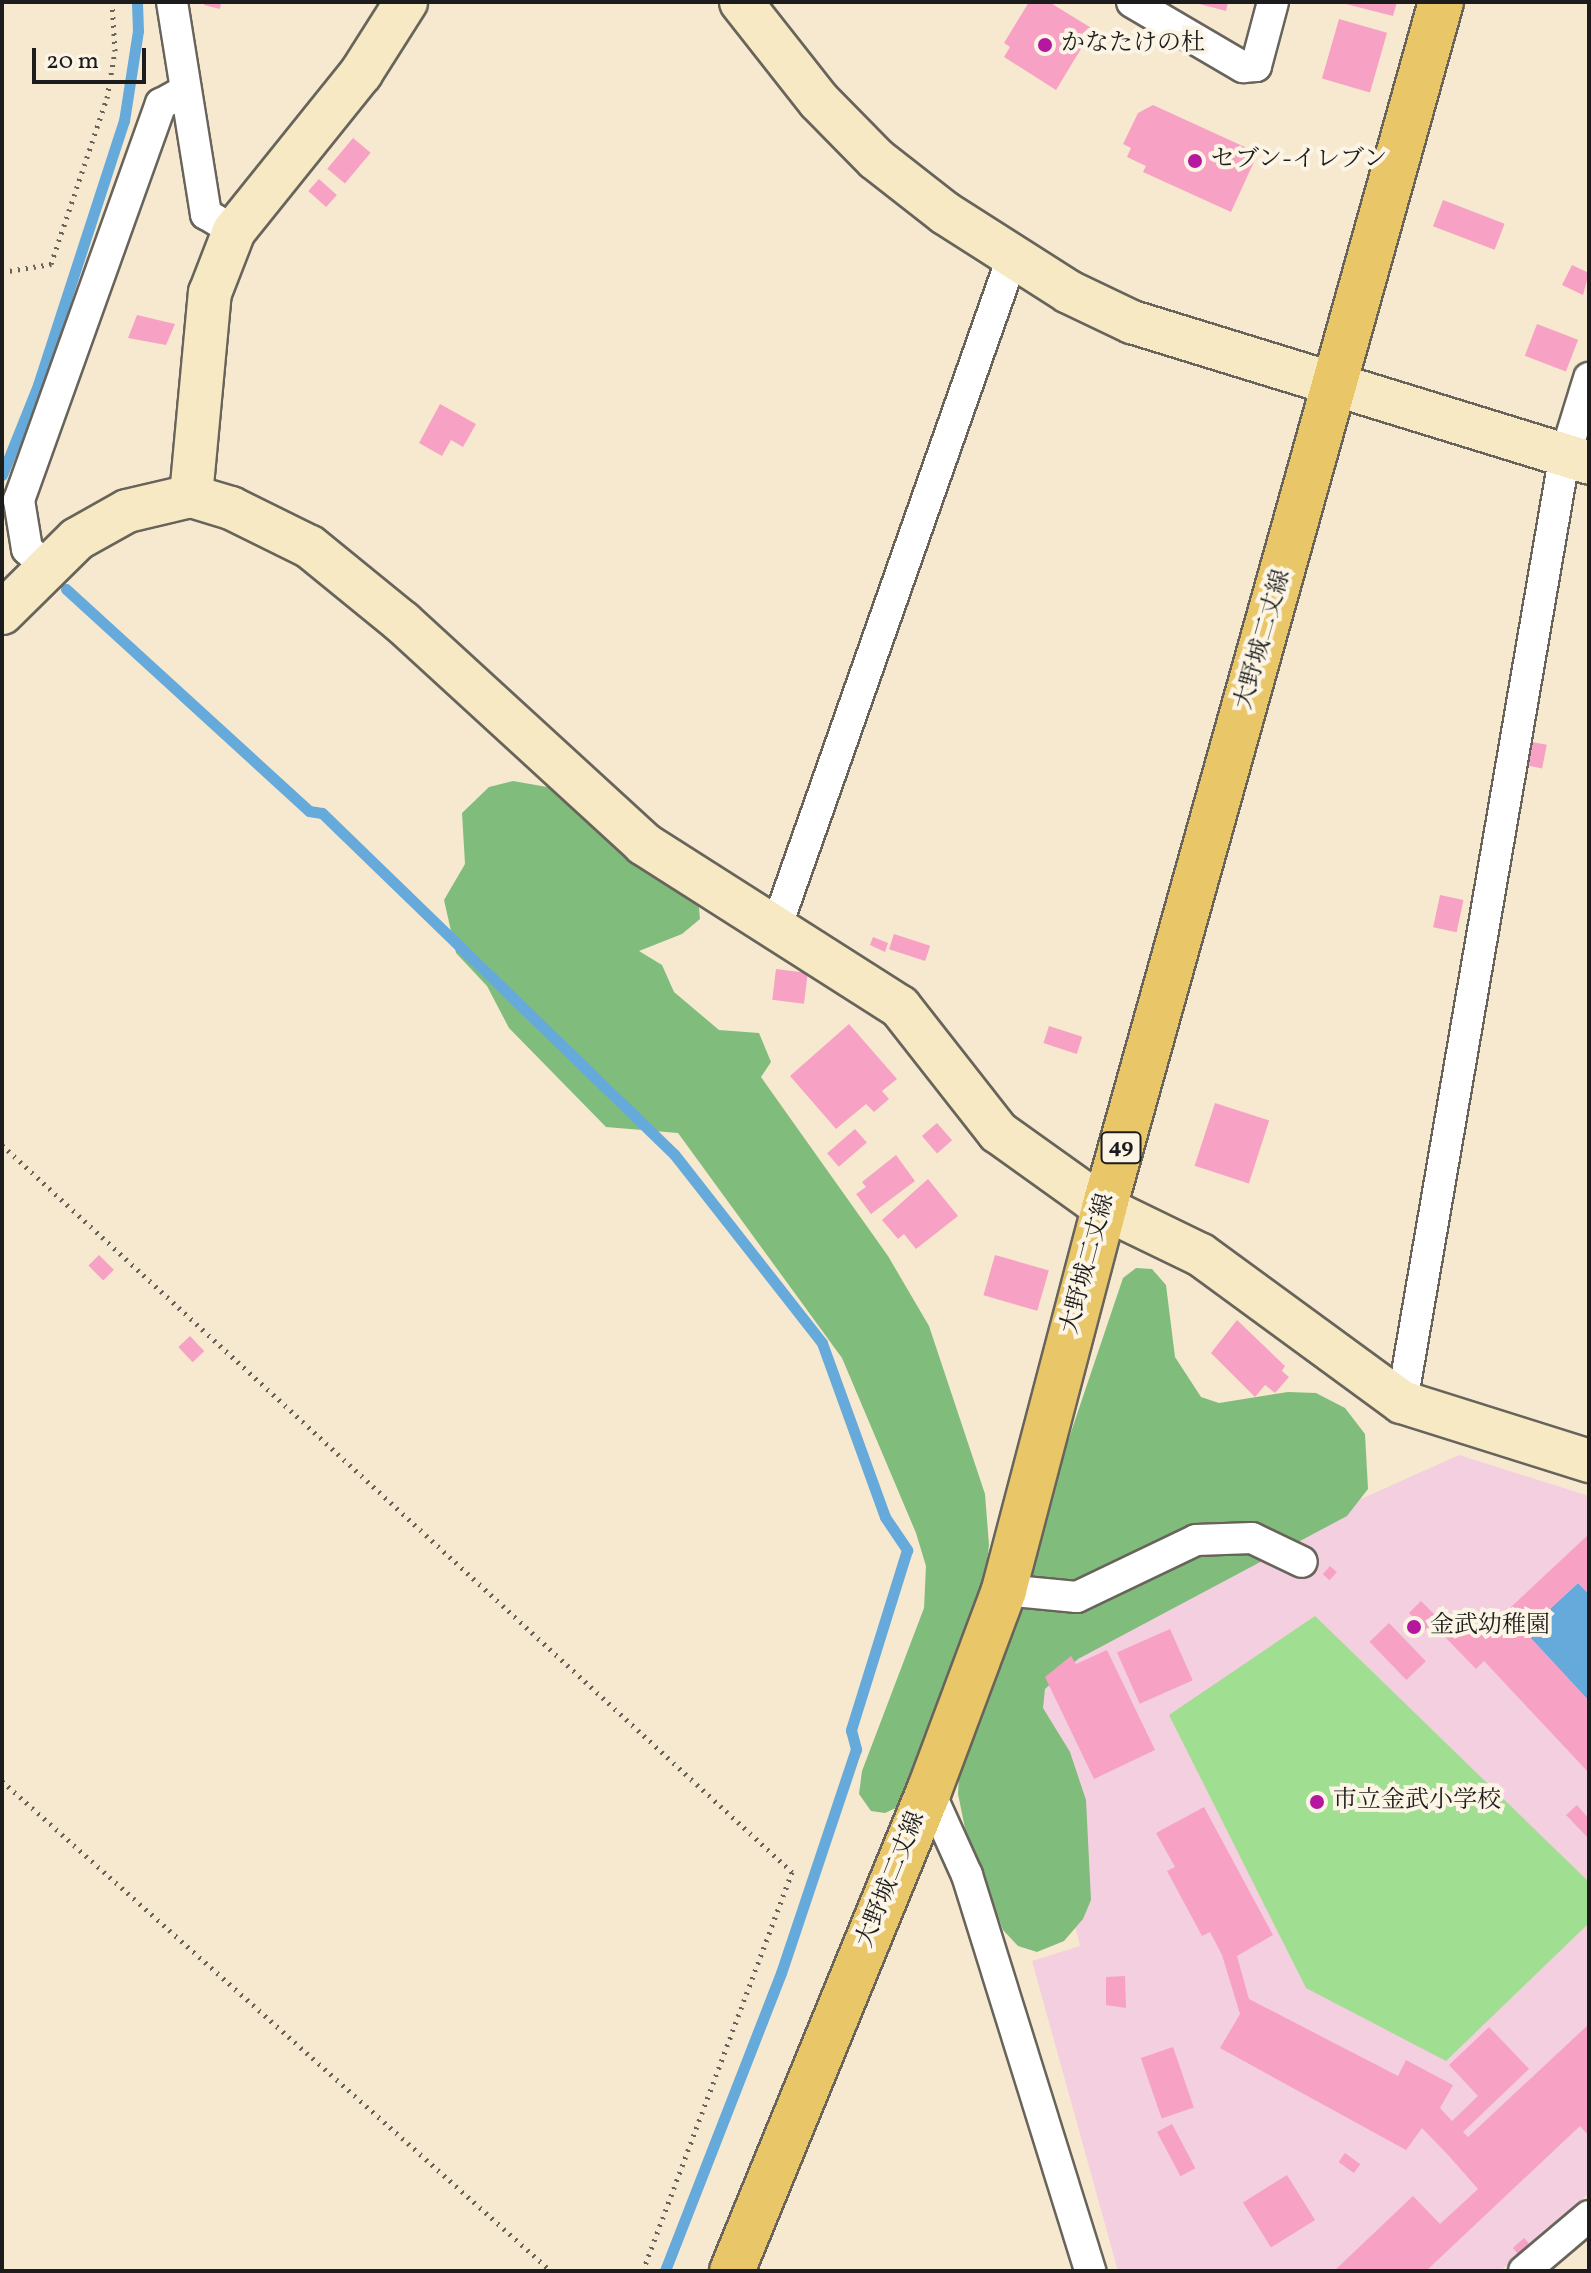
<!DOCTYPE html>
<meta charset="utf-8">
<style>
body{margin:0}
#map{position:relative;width:1591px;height:2273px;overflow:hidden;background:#f6e9cf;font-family:Vollkorn,"Noto Serif JP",serif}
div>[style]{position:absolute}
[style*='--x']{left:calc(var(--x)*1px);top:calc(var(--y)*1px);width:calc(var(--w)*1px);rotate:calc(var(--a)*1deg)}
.built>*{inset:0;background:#f3cfdf}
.green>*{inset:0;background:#a0de92}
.forest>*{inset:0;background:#80bd7c}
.water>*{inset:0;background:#65aadb}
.stream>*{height:11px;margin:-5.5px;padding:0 5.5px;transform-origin:5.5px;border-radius:5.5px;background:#65aadb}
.building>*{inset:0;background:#f7a2c4;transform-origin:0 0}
.path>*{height:5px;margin-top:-2.5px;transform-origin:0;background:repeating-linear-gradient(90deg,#68645b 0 2px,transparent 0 8px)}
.roads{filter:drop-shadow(2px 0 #68645b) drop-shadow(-2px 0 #68645b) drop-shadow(0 2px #68645b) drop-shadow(0 -2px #68645b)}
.street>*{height:30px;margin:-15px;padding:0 15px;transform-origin:15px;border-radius:15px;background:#fff}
.secondary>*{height:42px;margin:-21px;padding:0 21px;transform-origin:21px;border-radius:21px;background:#f6e9c3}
.primary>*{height:44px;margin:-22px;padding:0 22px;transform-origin:22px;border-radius:22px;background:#e9c769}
.dots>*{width:22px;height:22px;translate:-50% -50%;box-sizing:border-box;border:4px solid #fcf5e5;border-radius:50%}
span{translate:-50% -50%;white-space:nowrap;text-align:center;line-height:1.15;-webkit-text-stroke:8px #fcf5e5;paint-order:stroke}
.shield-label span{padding:2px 6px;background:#fcf5e5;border:2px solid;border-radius:6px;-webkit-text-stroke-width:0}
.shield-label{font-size:22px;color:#1c1c1c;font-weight:700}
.poi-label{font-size:24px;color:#1c1c1c}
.left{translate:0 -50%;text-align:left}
.street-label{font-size:24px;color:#1c1c1c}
.frame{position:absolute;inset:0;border:4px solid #1c1c1c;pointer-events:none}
.scale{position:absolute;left:32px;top:48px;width:114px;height:36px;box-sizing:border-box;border:4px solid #1c1c1c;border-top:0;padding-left:10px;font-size:24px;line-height:28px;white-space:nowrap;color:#1c1c1c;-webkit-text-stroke:6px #fcf5e5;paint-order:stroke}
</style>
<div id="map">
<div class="built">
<i style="clip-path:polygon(1459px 1455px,1589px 1496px,1589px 2193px,1500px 2271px,1118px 2271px,1032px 1961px,1080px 1946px,1010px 1657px)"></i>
</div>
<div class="green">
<i style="clip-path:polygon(1315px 1616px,1589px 1882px,1589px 1923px,1446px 2061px,1306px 1988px,1169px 1715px)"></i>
</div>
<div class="forest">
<i style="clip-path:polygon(513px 781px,547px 787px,597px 811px,698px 897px,700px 919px,682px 934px,639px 951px,662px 965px,674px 992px,719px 1030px,759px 1033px,771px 1062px,761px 1077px,888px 1256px,929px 1326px,985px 1494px,989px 1545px,986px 1571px,914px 1774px,900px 1806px,885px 1813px,871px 1811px,859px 1794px,862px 1771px,924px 1608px,926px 1566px,916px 1533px,842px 1358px,678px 1133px,606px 1127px,509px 1028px,487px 986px,456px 953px,444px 900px,465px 864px,462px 813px,489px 787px)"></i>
<i style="clip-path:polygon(1136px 1268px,1152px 1269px,1166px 1285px,1175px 1357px,1201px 1397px,1219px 1403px,1288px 1392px,1316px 1393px,1345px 1408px,1365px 1434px,1368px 1489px,1347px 1516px,1078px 1659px,1045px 1689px,1043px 1708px,1070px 1752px,1086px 1800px,1091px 1900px,1083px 1919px,1064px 1941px,1037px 1952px,1018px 1946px,1003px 1930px,965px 1828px,958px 1794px,960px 1761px,1123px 1278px)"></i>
</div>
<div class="water">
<i style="clip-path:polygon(1578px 1583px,1589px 1594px,1589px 1701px,1525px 1632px)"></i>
</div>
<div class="stream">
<i style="--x:2;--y:475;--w:97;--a:-68.2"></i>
<i style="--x:38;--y:385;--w:278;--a:-72"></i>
<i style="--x:124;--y:121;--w:91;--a:-81.2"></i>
<i style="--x:138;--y:31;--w:29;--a:-92"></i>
<i style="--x:66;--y:589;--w:329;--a:42.4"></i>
<i style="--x:309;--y:811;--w:13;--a:9"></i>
<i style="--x:322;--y:813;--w:490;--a:44.1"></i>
<i style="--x:674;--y:1154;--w:240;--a:51.9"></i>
<i style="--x:822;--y:1343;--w:185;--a:70.1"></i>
<i style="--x:885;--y:1517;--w:40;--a:56"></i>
<i style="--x:907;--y:1550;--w:189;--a:107.3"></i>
<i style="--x:851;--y:1730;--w:20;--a:75"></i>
<i style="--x:856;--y:1749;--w:236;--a:108.5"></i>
<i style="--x:781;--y:1973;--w:320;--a:111.3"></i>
</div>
<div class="building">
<i style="clip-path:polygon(205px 2px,221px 2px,220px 9px,204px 5px)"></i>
<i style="clip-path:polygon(1029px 2px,1049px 2px,1093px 29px,1056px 90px,1004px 57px,1010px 47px,1004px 43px)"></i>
<i style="clip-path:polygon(1192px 2px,1228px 2px,1226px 11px)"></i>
<i style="clip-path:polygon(1338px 2px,1397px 2px,1393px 16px)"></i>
<i style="left:1339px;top:19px;width:50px;height:62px;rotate:16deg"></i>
<i style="clip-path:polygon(1153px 105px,1258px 153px,1231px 212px,1143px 172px,1146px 166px,1127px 157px,1131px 148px,1123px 144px,1138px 113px)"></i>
<i style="left:353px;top:138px;width:23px;height:40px;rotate:40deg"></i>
<i style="left:319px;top:179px;width:24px;height:16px;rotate:42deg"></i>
<i style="left:1443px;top:200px;width:66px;height:28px;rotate:21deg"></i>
<i style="clip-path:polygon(1572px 265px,1589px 273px,1583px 295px,1562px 285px)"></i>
<i style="clip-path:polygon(137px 315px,175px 324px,166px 345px,128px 338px)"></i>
<i style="left:1537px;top:324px;width:44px;height:34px;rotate:21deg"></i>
<i style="clip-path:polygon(440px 404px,476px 424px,463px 447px,451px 440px,442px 456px,419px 443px)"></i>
<i style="left:1532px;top:742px;width:15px;height:24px;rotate:11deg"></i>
<i style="left:1440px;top:895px;width:24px;height:33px;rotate:12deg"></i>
<i style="left:894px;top:934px;width:38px;height:16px;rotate:18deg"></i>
<i style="clip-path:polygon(873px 937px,888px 943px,885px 952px,870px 945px)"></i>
<i style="left:776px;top:969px;width:32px;height:31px;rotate:7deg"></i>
<i style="clip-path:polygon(849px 1024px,897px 1079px,882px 1091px,889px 1099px,874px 1112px,866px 1104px,836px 1129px,790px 1076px)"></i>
<i style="left:1049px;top:1026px;width:35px;height:18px;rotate:18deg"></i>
<i style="left:1215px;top:1103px;width:57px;height:66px;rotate:18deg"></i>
<i style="left:937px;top:1123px;width:23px;height:20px;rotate:49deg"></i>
<i style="left:855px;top:1129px;width:18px;height:37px;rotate:49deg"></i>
<i style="clip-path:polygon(896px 1155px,915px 1181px,871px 1214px,856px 1194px,866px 1187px,862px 1182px)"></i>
<i style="clip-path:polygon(928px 1179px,958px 1216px,916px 1249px,904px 1234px,898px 1239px,882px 1220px)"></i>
<i style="left:99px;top:1255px;width:21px;height:15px;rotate:45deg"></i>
<i style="left:995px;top:1255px;width:56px;height:42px;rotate:16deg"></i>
<i style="clip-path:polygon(1237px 1320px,1285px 1366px,1282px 1371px,1289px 1377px,1275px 1393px,1265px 1385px,1255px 1397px,1211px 1353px)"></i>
<i style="left:190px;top:1336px;width:21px;height:16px;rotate:47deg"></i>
<i style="clip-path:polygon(1589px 1534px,1589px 1594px,1578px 1583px,1525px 1632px,1589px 1701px,1589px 1773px,1484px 1661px,1476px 1669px,1445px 1637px,1465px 1618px,1481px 1635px)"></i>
<i style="left:1330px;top:1566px;width:9px;height:11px;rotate:41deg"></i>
<i style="left:1421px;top:1601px;width:25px;height:17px;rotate:45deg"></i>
<i style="left:1389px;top:1623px;width:53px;height:27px;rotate:46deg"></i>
<i style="left:1170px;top:1629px;width:56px;height:58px;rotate:66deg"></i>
<i style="clip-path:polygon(1107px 1650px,1155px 1750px,1094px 1779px,1045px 1677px,1071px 1656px,1076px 1664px)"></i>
<i style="clip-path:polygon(1577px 1805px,1589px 1819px,1589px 1839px,1566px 1815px)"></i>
<i style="clip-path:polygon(1204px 1807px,1273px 1935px,1237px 1956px,1249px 1999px,1398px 2076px,1406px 2060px,1453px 2085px,1440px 2108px,1452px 2121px,1478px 2096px,1449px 2065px,1489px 2027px,1529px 2069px,1463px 2132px,1468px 2137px,1589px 2024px,1589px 2136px,1580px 2126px,1426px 2271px,1334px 2271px,1413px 2196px,1440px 2224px,1478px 2189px,1449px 2156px,1422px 2128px,1406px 2150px,1220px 2048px,1240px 2014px,1222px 1955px,1210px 1932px,1202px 1936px,1167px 1871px,1175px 1867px,1156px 1833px)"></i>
<i style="clip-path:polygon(1125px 1976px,1126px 2008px,1106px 2005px,1106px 1977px)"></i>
<i style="left:1173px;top:2047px;width:64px;height:34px;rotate:71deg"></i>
<i style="left:1172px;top:2124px;width:50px;height:17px;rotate:62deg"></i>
<i style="left:1345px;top:2153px;width:19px;height:11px;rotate:36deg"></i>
<i style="left:1287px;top:2175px;width:53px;height:52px;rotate:58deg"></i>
<i style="left:1524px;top:2238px;width:15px;height:15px;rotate:48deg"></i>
</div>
<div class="path">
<i style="--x:2;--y:272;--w:50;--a:-9.3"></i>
<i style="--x:51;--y:264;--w:175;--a:-71.4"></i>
<i style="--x:107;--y:98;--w:48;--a:-80.3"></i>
<i style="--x:115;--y:51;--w:49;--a:-93.5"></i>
<i style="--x:2;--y:1145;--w:1074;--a:42.62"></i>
<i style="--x:792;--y:1872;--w:426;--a:110.5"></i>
<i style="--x:2;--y:1781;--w:736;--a:41.75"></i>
</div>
<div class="roads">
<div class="street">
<i style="--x:172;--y:2;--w:215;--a:80.9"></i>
<i style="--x:206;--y:214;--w:33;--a:31"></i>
<i style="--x:1132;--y:2;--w:129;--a:30.4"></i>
<i style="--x:1243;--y:67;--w:13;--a:-4"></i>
<i style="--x:1256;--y:66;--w:66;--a:-75.1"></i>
<i style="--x:48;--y:568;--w:28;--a:-138"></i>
<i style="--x:27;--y:549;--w:50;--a:-99.3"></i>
<i style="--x:19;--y:500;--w:421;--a:-70.3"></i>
<i style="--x:161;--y:104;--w:25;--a:-29"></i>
<i style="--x:776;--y:928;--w:710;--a:-70.6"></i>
<i style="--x:1402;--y:1402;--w:957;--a:-80.25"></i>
<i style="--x:1564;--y:459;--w:85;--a:-72.8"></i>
<i style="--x:1004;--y:1590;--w:73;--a:5.5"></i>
<i style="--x:1077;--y:1597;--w:132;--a:-25.6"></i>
<i style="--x:1196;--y:1540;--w:56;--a:-2"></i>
<i style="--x:1252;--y:1538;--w:55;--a:25.6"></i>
<i style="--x:929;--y:1791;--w:92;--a:65.7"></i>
<i style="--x:967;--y:1875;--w:415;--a:72.7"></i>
<i style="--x:1524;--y:2271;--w:85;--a:-40.2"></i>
</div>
<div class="secondary">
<i style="--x:741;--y:2;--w:126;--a:51.8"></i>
<i style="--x:819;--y:101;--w:81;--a:45.5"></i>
<i style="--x:876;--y:159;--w:88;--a:38"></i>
<i style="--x:945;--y:213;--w:147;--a:32.5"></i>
<i style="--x:1069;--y:292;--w:70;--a:25.5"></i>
<i style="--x:1132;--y:322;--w:478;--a:17.1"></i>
<i style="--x:191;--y:496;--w:204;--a:-84.7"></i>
<i style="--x:210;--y:293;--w:66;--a:-68.8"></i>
<i style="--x:234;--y:231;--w:203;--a:-51.2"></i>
<i style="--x:361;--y:73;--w:84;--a:-57.6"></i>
<i style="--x:2;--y:613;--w:105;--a:-44.6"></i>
<i style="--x:77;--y:539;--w:57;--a:-29.2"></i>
<i style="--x:127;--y:511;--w:66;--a:-13.2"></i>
<i style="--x:191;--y:496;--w:42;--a:16.7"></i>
<i style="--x:231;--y:508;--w:88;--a:26.3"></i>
<i style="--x:310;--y:547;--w:119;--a:39.2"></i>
<i style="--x:402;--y:622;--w:328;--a:42.5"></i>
<i style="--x:644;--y:844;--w:303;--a:32.5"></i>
<i style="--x:900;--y:1007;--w:159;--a:51.9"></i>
<i style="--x:998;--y:1132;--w:130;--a:35.6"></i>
<i style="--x:1104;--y:1208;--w:108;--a:25.9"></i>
<i style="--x:1201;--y:1255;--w:249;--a:36.2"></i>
<i style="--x:1402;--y:1402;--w:196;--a:17.5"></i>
</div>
<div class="primary">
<i style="--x:732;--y:2271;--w:519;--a:-67.69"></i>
<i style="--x:929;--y:1791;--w:215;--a:-69.5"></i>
<i style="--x:1004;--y:1590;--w:395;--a:-75.3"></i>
<i style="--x:1104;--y:1208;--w:1252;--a:-74.39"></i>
</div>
</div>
<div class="dots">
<i style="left:1045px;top:45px;background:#b5179e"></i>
<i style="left:1195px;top:161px;background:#b5179e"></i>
<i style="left:1414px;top:1627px;background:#b5179e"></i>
<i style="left:1317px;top:1802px;background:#b5179e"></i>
</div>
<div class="shield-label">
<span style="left:1121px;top:1148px">49</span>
</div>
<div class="poi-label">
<span class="left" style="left:1061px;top:45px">かなたけの杜</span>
<span class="left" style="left:1211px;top:161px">セブン-イレブン</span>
<span class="left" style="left:1430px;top:1627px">金武幼稚園</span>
<span class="left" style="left:1333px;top:1802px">市立金武小学校</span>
</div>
<div class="street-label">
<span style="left:1264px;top:640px;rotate:-74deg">大野城二丈線</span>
<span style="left:1089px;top:1264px;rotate:-75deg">大野城二丈線</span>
<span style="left:892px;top:1880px;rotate:-68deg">大野城二丈線</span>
</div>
<div class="frame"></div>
<div class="scale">20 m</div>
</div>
